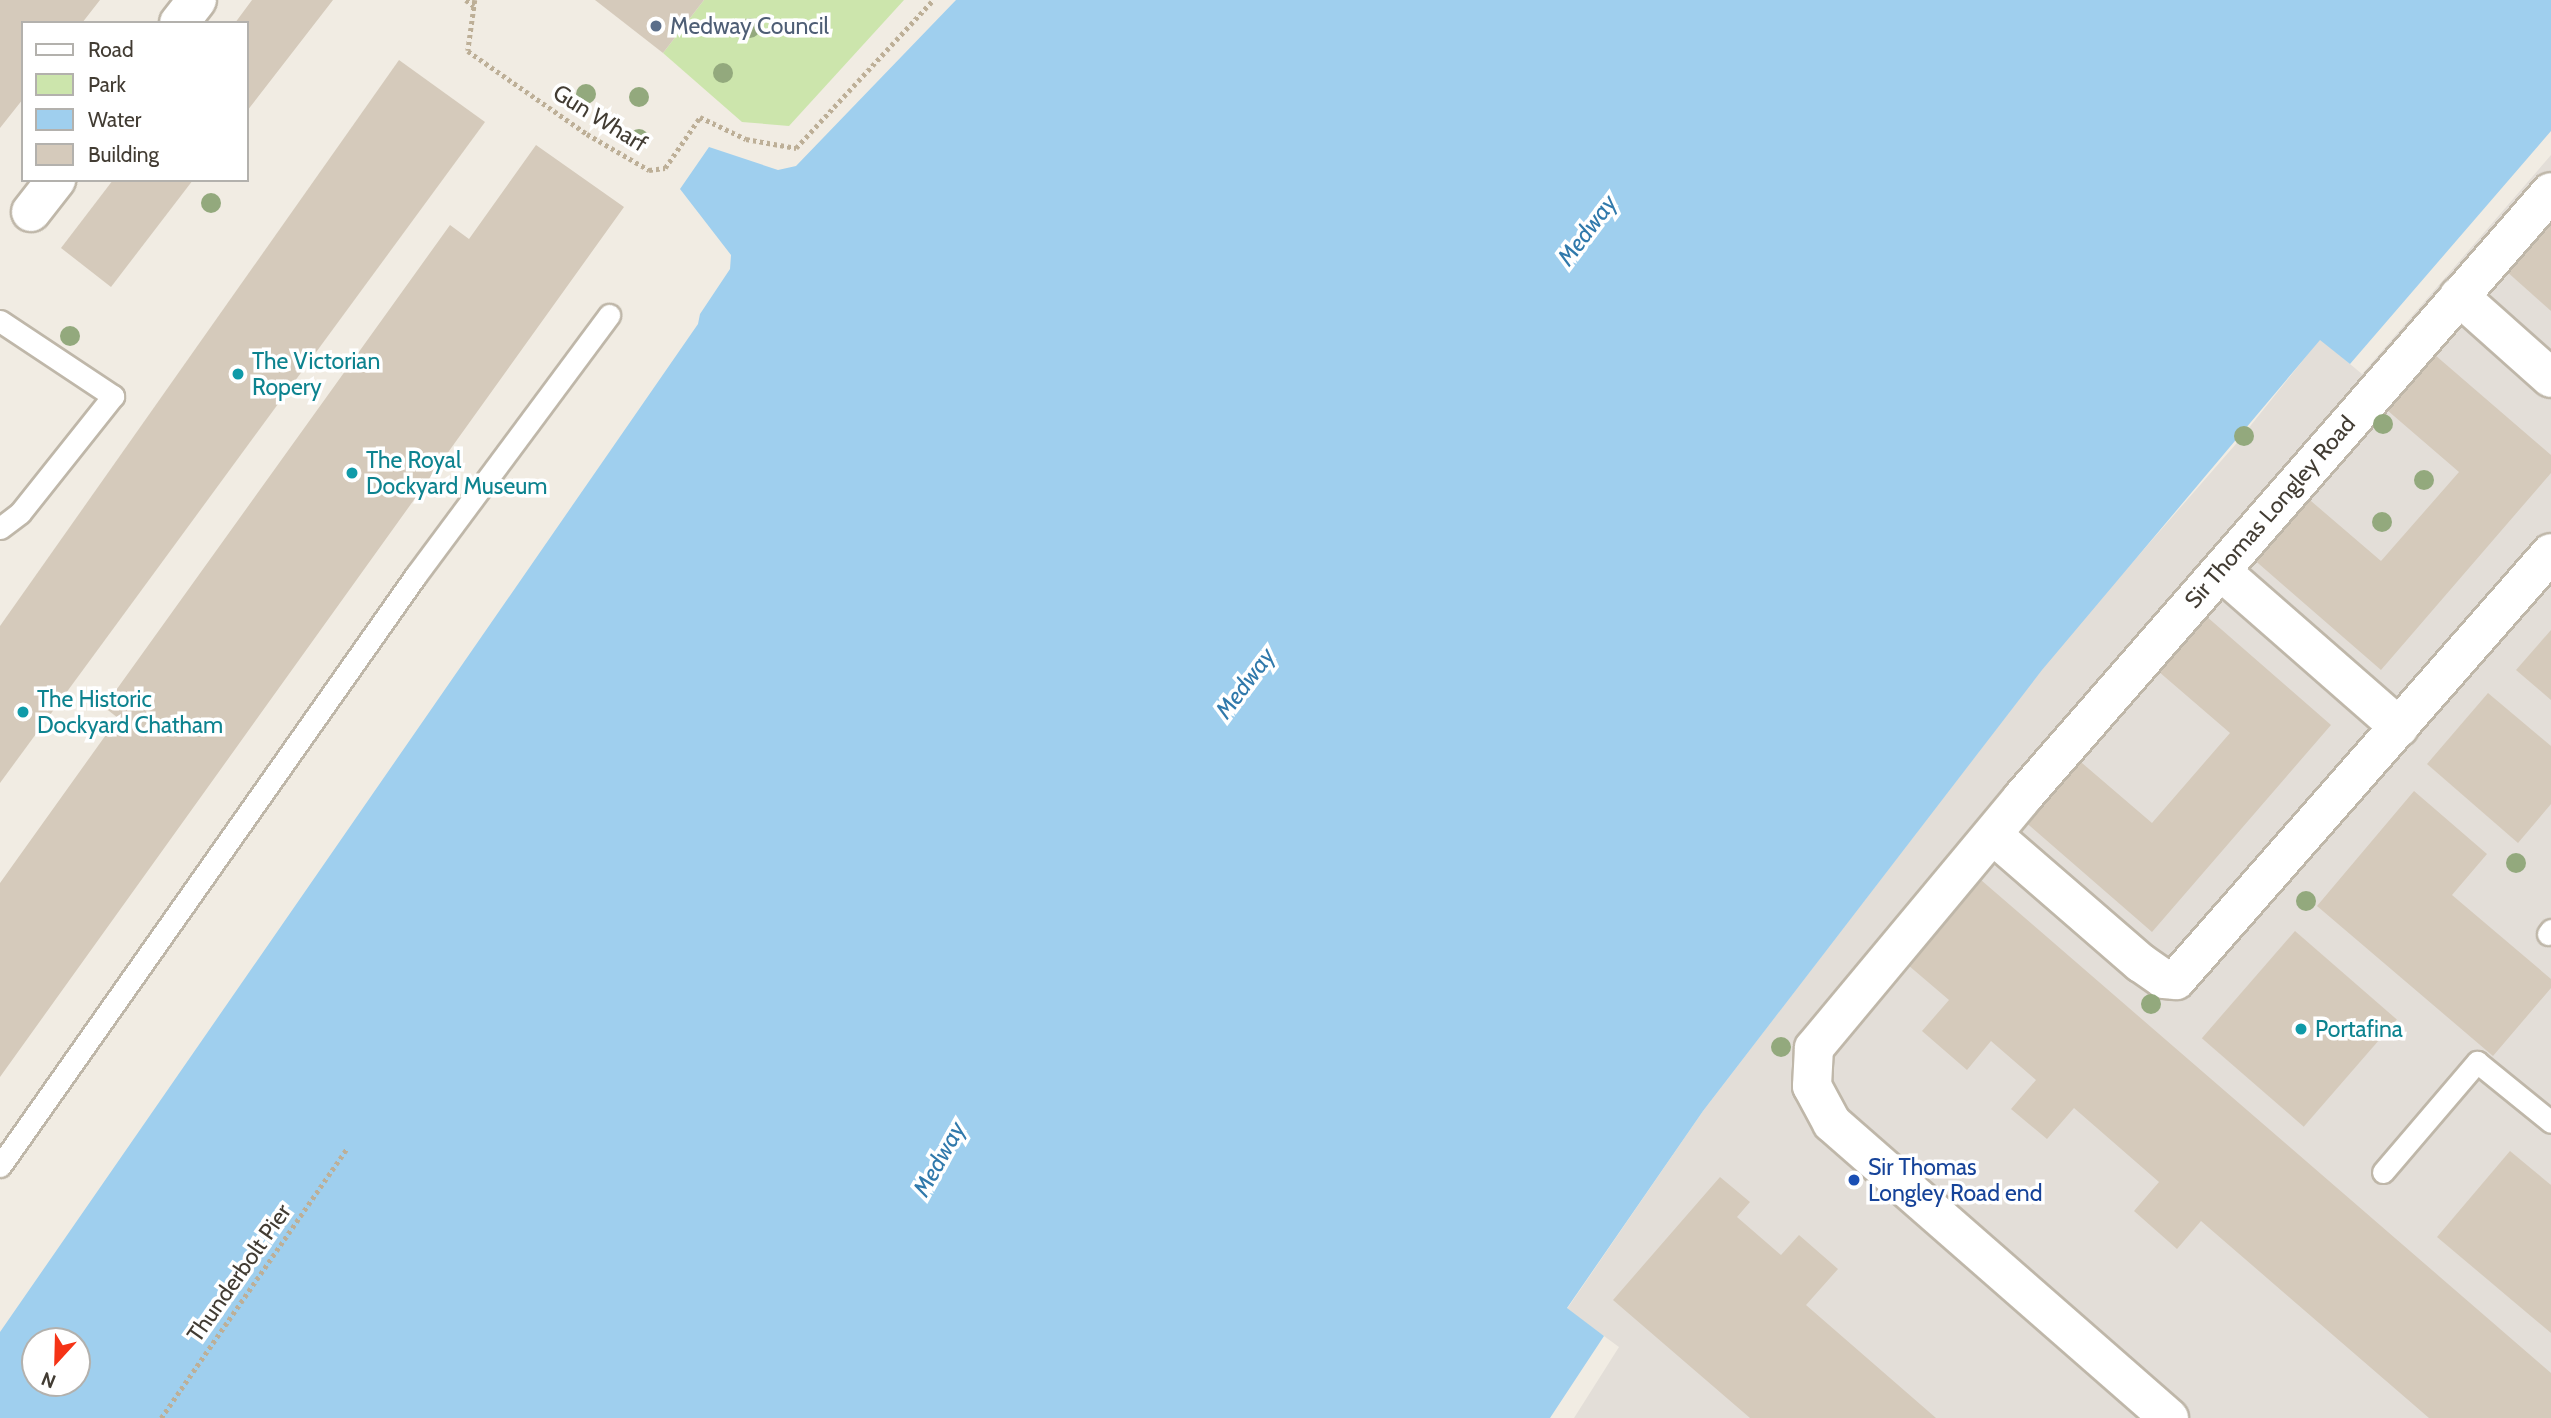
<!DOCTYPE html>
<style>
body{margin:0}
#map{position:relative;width:2551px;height:1418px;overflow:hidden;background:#f1ece3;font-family:Cabin,sans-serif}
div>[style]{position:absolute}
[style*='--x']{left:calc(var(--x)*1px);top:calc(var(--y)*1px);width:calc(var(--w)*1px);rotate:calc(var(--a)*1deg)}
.industrial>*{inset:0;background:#e3ded8}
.green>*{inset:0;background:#cce5ac}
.water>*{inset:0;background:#9fcfee}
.building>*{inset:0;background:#d5cabb;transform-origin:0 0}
.path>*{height:4.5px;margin-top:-2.25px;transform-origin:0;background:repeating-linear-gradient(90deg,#bdaf97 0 3.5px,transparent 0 7px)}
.roads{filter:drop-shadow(2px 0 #bfb7a9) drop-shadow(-2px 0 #bfb7a9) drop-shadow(0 2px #bfb7a9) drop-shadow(0 -2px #bfb7a9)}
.service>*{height:21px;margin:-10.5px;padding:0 10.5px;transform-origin:10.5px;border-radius:10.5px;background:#fff}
.minor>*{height:38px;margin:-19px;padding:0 19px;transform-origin:19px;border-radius:19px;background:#fff}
.trees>*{width:20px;height:20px;margin:-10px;border-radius:50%;background:#93a97d}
.dots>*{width:19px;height:19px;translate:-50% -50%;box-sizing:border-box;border:4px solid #fff;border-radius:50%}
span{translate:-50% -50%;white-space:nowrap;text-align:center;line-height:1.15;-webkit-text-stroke:7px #fff;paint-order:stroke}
.service-label{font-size:23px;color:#4e5e75}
.left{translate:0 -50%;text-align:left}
.street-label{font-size:23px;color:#423c33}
.culture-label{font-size:23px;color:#0d838f}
.transit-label{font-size:23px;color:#164399}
.water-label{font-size:24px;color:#3079ab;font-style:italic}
.legend{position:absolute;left:21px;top:21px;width:228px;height:161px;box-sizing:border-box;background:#fff;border:2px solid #b3b1ad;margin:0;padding:9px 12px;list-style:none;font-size:21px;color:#423c33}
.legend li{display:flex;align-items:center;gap:14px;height:35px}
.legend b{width:35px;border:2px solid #b3b1ad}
.north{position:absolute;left:21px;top:1327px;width:70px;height:70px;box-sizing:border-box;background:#fff;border:2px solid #b3b1ad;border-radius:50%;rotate:202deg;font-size:19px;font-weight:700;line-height:28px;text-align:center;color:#423c33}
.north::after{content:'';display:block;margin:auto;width:24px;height:32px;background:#f53316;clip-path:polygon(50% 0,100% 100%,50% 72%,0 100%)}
</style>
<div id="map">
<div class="industrial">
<i style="clip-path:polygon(2551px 155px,2551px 1418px,1574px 1418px,1619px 1347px,1567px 1309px,1703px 1111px,2063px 642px,2235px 445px,2320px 339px,2362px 374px)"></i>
</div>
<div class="green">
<i style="clip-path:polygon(704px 0,904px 0,789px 126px,742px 122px,663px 53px)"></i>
</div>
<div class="water">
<i style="clip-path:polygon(evenodd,956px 0,2551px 0,2551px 131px,2350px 364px,2320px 340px,2042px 670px,1703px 1111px,1567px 1308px,1604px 1336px,1550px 1418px,0 1418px,0 1332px,698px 324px,700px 314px,730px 269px,731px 255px,680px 189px,709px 147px,778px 170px,796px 166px,956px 0,35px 1341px,77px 1341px,77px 1383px,35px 1383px,35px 1341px)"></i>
</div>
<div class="building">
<i style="clip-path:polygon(0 0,100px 0,82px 23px,23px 23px,23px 99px,0 128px)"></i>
<i style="clip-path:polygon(252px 0,333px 0,247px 111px,247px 23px,235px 23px)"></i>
<i style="clip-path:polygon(595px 0,704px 0,663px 53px)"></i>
<i style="clip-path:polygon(399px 60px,485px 122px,0 783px,0 626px)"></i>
<i style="clip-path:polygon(536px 145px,624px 207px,0 1077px,0 883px,118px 718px,104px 707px,450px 225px,469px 239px)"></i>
<i style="clip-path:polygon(113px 180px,193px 180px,111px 287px,61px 248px)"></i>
<i style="clip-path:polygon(2551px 219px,2551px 311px,2505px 270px)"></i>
<i style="clip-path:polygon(2435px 355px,2551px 455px,2551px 473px,2381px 670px,2251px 557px,2304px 495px,2381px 561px,2459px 472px,2387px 410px)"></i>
<i style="clip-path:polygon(2206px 616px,2331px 725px,2152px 932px,2022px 819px,2075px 757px,2152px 823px,2230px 733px,2158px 671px)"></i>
<i style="clip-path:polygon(2551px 630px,2551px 700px,2516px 670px)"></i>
<i style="clip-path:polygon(2488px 693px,2551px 746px,2551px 804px,2518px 843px,2427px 764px)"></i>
<i style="clip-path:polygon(2414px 791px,2487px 854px,2452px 895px,2551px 979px,2551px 988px,2493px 1056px,2317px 906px)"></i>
<i style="clip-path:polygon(1981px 880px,2551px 1373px,2551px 1418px,2429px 1418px,2201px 1221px,2177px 1249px,2134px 1211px,2159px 1182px,2074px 1108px,2047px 1139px,2011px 1109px,2036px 1080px,1991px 1041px,1967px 1070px,1922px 1031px,1949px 1000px,1908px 965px)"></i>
<i style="left:2295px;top:931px;width:135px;height:142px;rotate:41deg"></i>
<i style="clip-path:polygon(2510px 1151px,2551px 1185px,2551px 1333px,2437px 1237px)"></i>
<i style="clip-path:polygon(1720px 1177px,1750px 1202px,1737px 1217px,1781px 1255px,1799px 1235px,1838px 1269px,1806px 1305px,1936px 1418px,1750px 1418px,1613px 1300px)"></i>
</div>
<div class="path">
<i style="--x:466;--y:0;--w:10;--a:37"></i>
<i style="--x:475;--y:0;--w:51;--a:97.8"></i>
<i style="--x:468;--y:51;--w:145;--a:34.9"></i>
<i style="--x:587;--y:134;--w:72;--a:30.1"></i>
<i style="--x:649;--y:170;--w:16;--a:-7"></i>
<i style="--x:665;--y:168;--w:62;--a:-55.5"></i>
<i style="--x:700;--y:117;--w:51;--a:25.6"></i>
<i style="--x:746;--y:139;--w:51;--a:10.2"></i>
<i style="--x:796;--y:148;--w:202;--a:-47.2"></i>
<i style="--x:161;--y:1418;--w:328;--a:-55.4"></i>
</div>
<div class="roads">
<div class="service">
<i style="--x:0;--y:321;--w:136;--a:33.6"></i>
<i style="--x:113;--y:396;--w:149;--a:128.5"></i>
<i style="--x:20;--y:513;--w:25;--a:143"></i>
<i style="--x:2548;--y:934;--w:5;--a:-53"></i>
<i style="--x:0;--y:1166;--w:723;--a:-54.86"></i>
<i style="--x:416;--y:575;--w:324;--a:-53.4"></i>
<i style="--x:2383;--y:1172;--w:145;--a:-49.5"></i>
<i style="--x:2477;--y:1062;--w:95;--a:39"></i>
</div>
<div class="minor">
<i style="--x:179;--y:23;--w:29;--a:-52"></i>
<i style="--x:31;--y:212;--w:41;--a:-52"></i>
<i style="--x:2459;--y:296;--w:123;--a:41.7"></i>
<i style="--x:2221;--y:571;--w:237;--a:41.2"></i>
<i style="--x:1993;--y:835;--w:196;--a:40.9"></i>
<i style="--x:2141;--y:963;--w:28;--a:35"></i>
<i style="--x:2164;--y:979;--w:12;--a:5"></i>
<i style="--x:2176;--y:980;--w:568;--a:-48.71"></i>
<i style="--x:2169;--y:1418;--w:448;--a:-138.8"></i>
<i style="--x:1832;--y:1123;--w:42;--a:-118.4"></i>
<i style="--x:1812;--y:1086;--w:38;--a:-87"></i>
<i style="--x:1814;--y:1048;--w:325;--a:-50.2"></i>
<i style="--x:2022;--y:798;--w:804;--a:-48.88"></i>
</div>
</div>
<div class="trees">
<i style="left:750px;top:28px"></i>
<i style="left:723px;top:73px"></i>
<i style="left:586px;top:94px"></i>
<i style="left:639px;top:97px"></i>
<i style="left:639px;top:139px"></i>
<i style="left:211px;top:203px"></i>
<i style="left:70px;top:336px"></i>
<i style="left:2383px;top:424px"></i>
<i style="left:2244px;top:436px"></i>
<i style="left:2424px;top:480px"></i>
<i style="left:2382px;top:522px"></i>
<i style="left:2516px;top:863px"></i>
<i style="left:2306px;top:901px"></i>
<i style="left:2151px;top:1004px"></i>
<i style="left:1781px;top:1047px"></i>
</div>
<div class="dots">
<i style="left:656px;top:26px;background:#5c6f8a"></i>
<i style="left:238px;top:374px;background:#0f9aa8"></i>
<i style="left:352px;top:473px;background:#0f9aa8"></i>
<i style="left:23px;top:712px;background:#0f9aa8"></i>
<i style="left:2301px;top:1029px;background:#0f9aa8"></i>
<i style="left:1854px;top:1180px;background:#1a4fb4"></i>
</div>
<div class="service-label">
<span class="left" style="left:670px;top:26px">Medway Council</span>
</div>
<div class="street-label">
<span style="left:600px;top:118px;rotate:32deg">Gun Wharf</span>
<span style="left:2270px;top:512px;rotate:-49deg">Sir Thomas Longley Road</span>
<span style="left:239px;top:1273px;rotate:-55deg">Thunderbolt Pier</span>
</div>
<div class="culture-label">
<span class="left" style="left:252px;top:374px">The Victorian<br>Ropery</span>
<span class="left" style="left:366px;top:473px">The Royal<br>Dockyard Museum</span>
<span class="left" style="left:37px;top:712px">The Historic<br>Dockyard Chatham</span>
<span class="left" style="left:2315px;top:1029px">Portafina</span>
</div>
<div class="transit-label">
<span class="left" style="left:1868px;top:1180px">Sir Thomas<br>Longley Road end</span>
</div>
<div class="water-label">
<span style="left:1587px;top:230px;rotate:-53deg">Medway</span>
<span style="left:1245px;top:683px;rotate:-53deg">Medway</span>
<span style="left:939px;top:1159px;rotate:-61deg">Medway</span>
</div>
<ul class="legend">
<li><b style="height:9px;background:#fff"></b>Road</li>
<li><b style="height:19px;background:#cce5ac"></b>Park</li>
<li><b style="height:19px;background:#9fcfee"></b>Water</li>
<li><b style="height:19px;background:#d5cabb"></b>Building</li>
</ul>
<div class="north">N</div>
</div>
